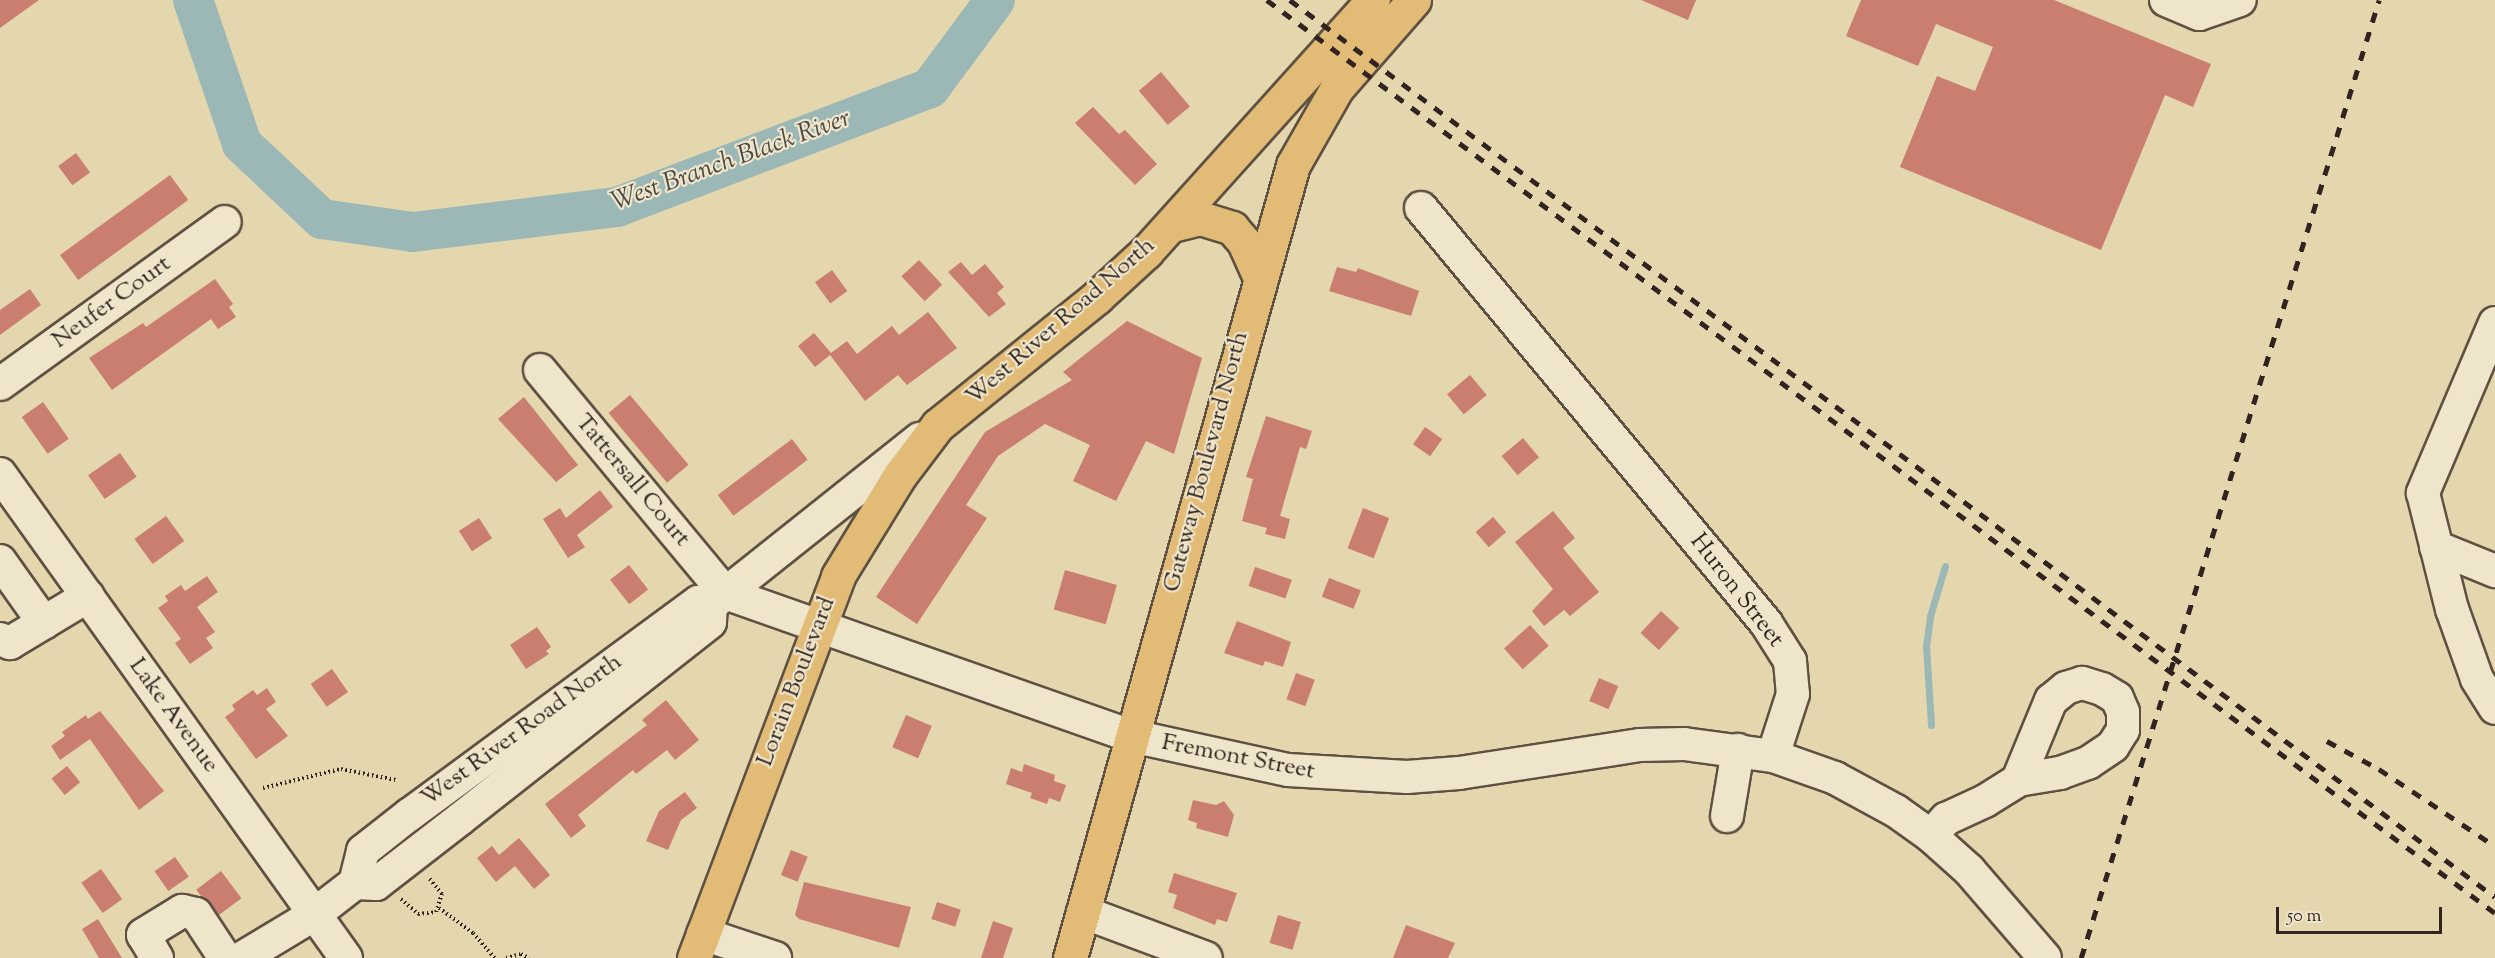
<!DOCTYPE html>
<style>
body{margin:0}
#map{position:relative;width:2495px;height:958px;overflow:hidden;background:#e5d7ad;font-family:"Sorts Mill Goudy",serif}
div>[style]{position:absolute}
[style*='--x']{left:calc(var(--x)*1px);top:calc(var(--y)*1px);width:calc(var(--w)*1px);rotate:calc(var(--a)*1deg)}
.stream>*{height:7px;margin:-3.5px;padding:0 3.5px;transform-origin:3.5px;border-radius:3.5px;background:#9bb7b6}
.river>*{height:40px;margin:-20px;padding:0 20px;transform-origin:20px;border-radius:20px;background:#9bb7b6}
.building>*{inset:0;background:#c97e6f;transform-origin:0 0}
.path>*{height:4px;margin-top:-2px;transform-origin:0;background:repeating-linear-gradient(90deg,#312420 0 1.5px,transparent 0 4.5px)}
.roads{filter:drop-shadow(2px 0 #5e5143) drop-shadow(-2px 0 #5e5143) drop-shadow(0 2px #5e5143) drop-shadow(0 -2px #5e5143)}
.minor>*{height:32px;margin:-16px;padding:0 16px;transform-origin:16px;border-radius:16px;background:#eee5ca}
.major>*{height:33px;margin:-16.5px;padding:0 16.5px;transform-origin:16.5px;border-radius:16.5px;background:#e2bc76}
.rail>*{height:4.5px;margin-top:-2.25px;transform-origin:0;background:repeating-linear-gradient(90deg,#312420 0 10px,transparent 0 20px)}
span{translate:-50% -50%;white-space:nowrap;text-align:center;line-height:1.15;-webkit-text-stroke:4.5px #eee5ca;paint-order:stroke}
.street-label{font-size:24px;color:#312420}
.water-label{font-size:26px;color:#4c4946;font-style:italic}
.scale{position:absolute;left:2276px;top:907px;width:166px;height:27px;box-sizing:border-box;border:3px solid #312420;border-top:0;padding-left:8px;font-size:18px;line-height:21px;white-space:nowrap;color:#312420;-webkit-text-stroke:4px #eee5ca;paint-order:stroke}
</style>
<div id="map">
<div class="stream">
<i style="--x:1931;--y:725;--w:79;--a:-93.6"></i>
<i style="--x:1926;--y:646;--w:30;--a:-82"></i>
<i style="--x:1930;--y:616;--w:52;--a:-73.3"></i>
</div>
<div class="river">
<i style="--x:193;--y:0;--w:152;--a:71.2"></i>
<i style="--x:242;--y:144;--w:110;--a:43.2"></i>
<i style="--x:322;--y:219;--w:92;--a:8.1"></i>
<i style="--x:413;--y:232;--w:206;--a:-7"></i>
<i style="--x:617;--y:207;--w:335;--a:-20.8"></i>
<i style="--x:930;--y:88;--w:109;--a:-53.5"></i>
</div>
<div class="building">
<i style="clip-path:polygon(0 0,39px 0,0 28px)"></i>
<i style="clip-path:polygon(1641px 0,1696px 0,1688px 20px)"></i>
<i style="clip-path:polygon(1861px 0,2054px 0,2211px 64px,2193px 107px,2165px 95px,2101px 250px,1900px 167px,1937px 76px,1975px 91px,1993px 47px,1936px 24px,1918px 66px,1846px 36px)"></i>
<i style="left:1161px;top:72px;width:45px;height:29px;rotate:50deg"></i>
<i style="clip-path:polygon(1093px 107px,1119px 134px,1125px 130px,1157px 164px,1135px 185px,1075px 123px)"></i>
<i style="left:76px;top:153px;width:24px;height:22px;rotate:54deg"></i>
<i style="left:170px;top:175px;width:31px;height:136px;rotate:54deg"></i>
<i style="left:919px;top:260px;width:34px;height:24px;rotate:47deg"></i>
<i style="clip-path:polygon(961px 262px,972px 275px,985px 264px,1004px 287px,997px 293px,1006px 304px,989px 317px,948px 272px)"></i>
<i style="clip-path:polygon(1337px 267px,1356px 272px,1358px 268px,1419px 291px,1411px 316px,1329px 291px)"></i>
<i style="left:832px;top:270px;width:26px;height:21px;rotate:54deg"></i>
<i style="clip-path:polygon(215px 279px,233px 304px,229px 307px,236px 317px,218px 329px,211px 319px,112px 390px,89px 358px,143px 323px,146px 327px)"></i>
<i style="clip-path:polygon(30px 289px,41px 305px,0 335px,0 310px)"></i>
<i style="clip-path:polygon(928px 312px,957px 348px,907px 385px,898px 375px,865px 401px,830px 355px,815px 367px,798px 346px,814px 333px,831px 353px,847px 341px,857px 354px,892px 326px,899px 335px)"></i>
<i style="clip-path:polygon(1127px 321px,1202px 358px,1174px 454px,1146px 441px,1116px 501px,1073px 481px,1090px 445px,1045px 424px,998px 456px,966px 505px,987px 518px,917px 624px,876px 597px,985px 432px,1072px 380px,1063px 372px)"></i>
<i style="left:1470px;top:375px;width:26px;height:30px;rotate:50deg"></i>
<i style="left:630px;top:395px;width:91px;height:28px;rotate:50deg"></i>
<i style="clip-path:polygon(524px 397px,578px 465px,556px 482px,498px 419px)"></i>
<i style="left:43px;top:402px;width:45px;height:26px;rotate:55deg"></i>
<i style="clip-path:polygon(1266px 416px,1312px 431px,1306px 449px,1300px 447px,1280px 516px,1290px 519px,1285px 539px,1265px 534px,1267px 528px,1242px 521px,1253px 479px,1246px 477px)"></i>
<i style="left:1425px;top:427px;width:21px;height:21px;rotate:35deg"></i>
<i style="left:1523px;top:438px;width:25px;height:28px;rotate:50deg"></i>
<i style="left:792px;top:439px;width:26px;height:93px;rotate:53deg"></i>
<i style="left:120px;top:453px;width:29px;height:39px;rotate:55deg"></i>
<i style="clip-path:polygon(600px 490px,613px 507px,577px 535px,585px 547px,568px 558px,543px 519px,560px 508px,566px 518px)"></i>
<i style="left:1363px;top:508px;width:28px;height:43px;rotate:21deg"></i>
<i style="clip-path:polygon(1553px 511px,1575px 538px,1563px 548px,1599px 592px,1570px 616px,1564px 610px,1544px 626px,1532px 611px,1553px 589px,1515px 542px)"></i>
<i style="left:166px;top:516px;width:31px;height:39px;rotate:54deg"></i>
<i style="left:1493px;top:517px;width:20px;height:23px;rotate:49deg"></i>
<i style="left:479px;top:518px;width:24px;height:24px;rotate:57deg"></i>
<i style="left:629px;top:565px;width:31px;height:24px;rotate:52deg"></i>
<i style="left:1255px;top:567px;width:39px;height:20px;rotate:19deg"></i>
<i style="left:1065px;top:570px;width:54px;height:41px;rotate:16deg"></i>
<i style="clip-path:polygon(207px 576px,218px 592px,197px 607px,215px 632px,206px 638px,213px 648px,190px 664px,175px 643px,181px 639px,158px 608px,168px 601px,165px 596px,181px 585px,185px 591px)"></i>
<i style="left:1329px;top:578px;width:34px;height:20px;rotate:21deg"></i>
<i style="left:1661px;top:611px;width:25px;height:30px;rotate:43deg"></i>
<i style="clip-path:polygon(1237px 621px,1291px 642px,1283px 667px,1265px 661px,1263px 666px,1224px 653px)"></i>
<i style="left:1530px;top:625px;width:28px;height:35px;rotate:48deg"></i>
<i style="clip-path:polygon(537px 627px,551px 647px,546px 651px,549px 654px,526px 669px,510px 645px)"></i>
<i style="left:332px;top:669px;width:28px;height:26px;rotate:55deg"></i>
<i style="left:1296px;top:673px;width:20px;height:28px;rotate:20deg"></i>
<i style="left:1599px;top:678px;width:21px;height:25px;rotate:23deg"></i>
<i style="clip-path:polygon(267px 688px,276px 702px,266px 709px,288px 736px,256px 759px,225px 717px,235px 710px,232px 705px,253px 690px,257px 695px)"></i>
<i style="clip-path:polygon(666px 700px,699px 740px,675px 760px,667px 750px,636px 774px,633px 770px,578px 815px,586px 826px,571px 838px,545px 804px,647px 725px,642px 720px)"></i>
<i style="clip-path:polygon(100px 711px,164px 791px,139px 810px,90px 739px,60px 760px,51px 746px,65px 736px,62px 732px,86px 715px,88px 719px)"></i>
<i style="left:906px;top:715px;width:28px;height:35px;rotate:23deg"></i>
<i style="clip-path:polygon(1024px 764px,1055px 775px,1054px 781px,1066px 785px,1060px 802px,1049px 798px,1047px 804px,1030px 798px,1032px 793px,1006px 784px,1011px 768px,1022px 772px)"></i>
<i style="left:67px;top:766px;width:21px;height:20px;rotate:51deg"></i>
<i style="clip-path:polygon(685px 792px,697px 808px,681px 820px,668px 850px,646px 841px,659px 811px)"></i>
<i style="clip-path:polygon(1193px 800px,1216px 805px,1224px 801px,1234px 815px,1228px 837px,1196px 828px,1197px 823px,1188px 820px)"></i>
<i style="clip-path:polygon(519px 838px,550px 875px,534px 889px,515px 866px,496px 882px,477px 858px,492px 846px,499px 855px)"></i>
<i style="left:791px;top:850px;width:18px;height:27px;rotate:22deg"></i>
<i style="left:175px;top:857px;width:24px;height:25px;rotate:55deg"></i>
<i style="left:101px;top:869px;width:37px;height:24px;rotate:55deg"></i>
<i style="left:221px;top:871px;width:34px;height:31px;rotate:53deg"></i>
<i style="clip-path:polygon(1174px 873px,1237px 893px,1227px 922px,1217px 919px,1215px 925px,1173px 908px,1177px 895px,1168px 892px)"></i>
<i style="clip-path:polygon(804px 882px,911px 907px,899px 948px,799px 919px,795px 915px)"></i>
<i style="left:937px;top:902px;width:25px;height:18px;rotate:18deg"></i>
<i style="left:1278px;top:915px;width:24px;height:29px;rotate:17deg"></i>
<i style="clip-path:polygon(98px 919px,122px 958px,99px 958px,82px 929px)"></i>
<i style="clip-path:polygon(993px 921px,1013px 928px,1003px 958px,981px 958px)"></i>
<i style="clip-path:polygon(1406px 925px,1455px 943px,1448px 958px,1393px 958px)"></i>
</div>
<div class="path">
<i style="--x:263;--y:788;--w:80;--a:-13.7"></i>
<i style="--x:341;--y:769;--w:56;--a:11.3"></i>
<i style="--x:401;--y:899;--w:23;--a:41"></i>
<i style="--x:418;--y:914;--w:18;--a:-6"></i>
<i style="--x:436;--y:912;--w:19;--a:-72"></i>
<i style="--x:442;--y:894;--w:22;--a:-129"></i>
<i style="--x:439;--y:908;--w:42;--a:36.3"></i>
<i style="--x:473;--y:933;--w:33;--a:49"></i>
<i style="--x:506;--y:958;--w:16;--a:-15"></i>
<i style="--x:521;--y:954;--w:9;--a:27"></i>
</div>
<div class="roads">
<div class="minor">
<i style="--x:2166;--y:0;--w:36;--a:23"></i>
<i style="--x:2199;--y:14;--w:43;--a:-18.9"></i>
<i style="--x:1421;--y:208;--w:540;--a:50.26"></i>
<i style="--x:1766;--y:623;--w:45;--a:57.7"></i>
<i style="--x:1790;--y:661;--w:33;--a:85"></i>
<i style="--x:1793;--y:694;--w:65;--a:107.9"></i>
<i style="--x:1773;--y:756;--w:66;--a:19.5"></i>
<i style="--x:1835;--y:778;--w:69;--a:28.4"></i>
<i style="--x:1896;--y:811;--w:43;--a:35.5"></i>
<i style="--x:1931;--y:836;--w:51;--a:41.8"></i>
<i style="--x:1969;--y:870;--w:116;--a:49.2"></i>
<i style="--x:2495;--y:323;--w:185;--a:113"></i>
<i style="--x:2423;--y:493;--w:120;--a:76"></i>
<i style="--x:2452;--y:609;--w:74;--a:70.3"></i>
<i style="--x:2477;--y:679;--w:34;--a:58"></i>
<i style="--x:540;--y:370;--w:290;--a:50.3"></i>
<i style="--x:0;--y:384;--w:277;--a:-35.8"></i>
<i style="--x:0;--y:474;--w:595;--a:54.44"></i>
<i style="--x:2436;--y:547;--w:64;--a:22.1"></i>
<i style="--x:0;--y:561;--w:76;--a:54.6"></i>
<i style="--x:725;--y:593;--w:431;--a:19.4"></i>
<i style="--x:1132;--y:736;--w:160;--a:12.3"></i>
<i style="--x:1288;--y:770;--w:119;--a:3.4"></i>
<i style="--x:1407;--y:777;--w:52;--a:-4.4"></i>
<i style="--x:1459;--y:773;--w:183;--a:-8.8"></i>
<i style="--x:1640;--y:745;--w:44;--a:-1.3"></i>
<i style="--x:1684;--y:744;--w:90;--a:7.7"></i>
<i style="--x:711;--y:605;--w:13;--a:-167"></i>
<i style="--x:698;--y:602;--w:358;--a:143.6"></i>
<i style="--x:410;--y:814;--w:60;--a:141.8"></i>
<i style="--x:363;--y:851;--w:33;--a:104"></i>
<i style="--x:355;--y:883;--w:21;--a:3"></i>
<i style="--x:376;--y:884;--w:106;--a:-37.7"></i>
<i style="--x:460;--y:819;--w:318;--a:-38.2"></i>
<i style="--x:710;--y:622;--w:17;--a:-87"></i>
<i style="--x:711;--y:605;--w:267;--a:-38.5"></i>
<i style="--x:0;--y:639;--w:11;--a:22"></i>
<i style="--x:10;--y:643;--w:91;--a:-31.1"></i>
<i style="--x:1727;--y:816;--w:67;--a:-80.5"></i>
<i style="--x:1931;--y:836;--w:23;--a:-49"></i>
<i style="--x:1946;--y:819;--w:43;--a:-24.8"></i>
<i style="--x:1985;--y:801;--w:39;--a:-32"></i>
<i style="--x:2018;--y:780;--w:43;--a:-9.5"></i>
<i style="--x:2060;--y:773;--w:30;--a:-20"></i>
<i style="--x:2088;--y:763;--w:30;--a:-34"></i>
<i style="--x:2113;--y:746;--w:19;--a:-58"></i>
<i style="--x:2123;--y:730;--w:18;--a:-90"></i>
<i style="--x:2123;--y:712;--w:15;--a:-113"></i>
<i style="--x:2117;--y:698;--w:17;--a:-149"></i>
<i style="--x:2102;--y:689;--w:21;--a:-163"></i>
<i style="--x:2082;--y:683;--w:17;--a:163"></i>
<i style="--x:2066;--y:688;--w:19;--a:141"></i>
<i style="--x:2051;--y:700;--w:87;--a:112.4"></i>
<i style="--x:1083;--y:912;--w:131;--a:20.5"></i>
<i style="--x:703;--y:934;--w:76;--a:18.4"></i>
<i style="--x:157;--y:958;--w:27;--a:-121"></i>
<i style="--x:143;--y:935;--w:46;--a:-31.6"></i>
<i style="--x:182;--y:911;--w:14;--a:12"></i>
<i style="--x:196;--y:914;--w:53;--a:56.6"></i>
<i style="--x:242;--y:958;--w:85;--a:-31.1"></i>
<i style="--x:315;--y:914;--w:51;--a:-37.8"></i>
</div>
<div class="major">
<i style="--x:1172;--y:225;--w:29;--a:-14"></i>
<i style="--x:1200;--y:218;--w:34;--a:17"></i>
<i style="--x:1232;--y:228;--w:18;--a:49"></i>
<i style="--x:1244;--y:242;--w:36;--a:66"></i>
<i style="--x:694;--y:958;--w:408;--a:-69.3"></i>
<i style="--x:838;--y:576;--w:119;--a:-58.5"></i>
<i style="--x:900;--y:475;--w:63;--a:-52.8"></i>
<i style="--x:938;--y:425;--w:204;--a:-38.8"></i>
<i style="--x:1097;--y:297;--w:67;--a:-42.6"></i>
<i style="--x:1146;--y:252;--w:339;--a:-48"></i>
<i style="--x:1070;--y:958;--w:824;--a:-74.29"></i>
<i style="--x:1293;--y:165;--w:89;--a:-60.3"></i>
<i style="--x:1337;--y:88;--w:117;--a:-48.8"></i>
</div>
</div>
<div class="rail">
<i style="--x:1267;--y:0;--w:1530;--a:36.63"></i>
<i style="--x:1290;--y:0;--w:1502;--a:36.66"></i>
<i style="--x:2327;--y:741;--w:59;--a:28.3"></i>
<i style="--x:2379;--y:769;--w:139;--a:33.6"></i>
<i style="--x:2081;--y:958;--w:1003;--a:-72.72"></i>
</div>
<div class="street-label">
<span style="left:112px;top:303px;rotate:-36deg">Neufer Court</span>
<span style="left:1061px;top:322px;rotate:-41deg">West River Road North</span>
<span style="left:1207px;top:462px;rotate:-75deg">Gateway Boulevard North</span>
<span style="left:632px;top:481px;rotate:50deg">Tattersall Court</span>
<span style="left:1736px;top:591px;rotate:52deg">Huron Street</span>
<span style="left:797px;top:682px;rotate:-69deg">Lorain Boulevard</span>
<span style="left:173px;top:716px;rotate:54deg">Lake Avenue</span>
<span style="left:522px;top:731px;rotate:-36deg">West River Road North</span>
<span style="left:1238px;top:758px;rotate:11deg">Fremont Street</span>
</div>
<div class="water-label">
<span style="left:731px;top:161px;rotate:-20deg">West Branch Black River</span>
</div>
<div class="scale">50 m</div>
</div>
